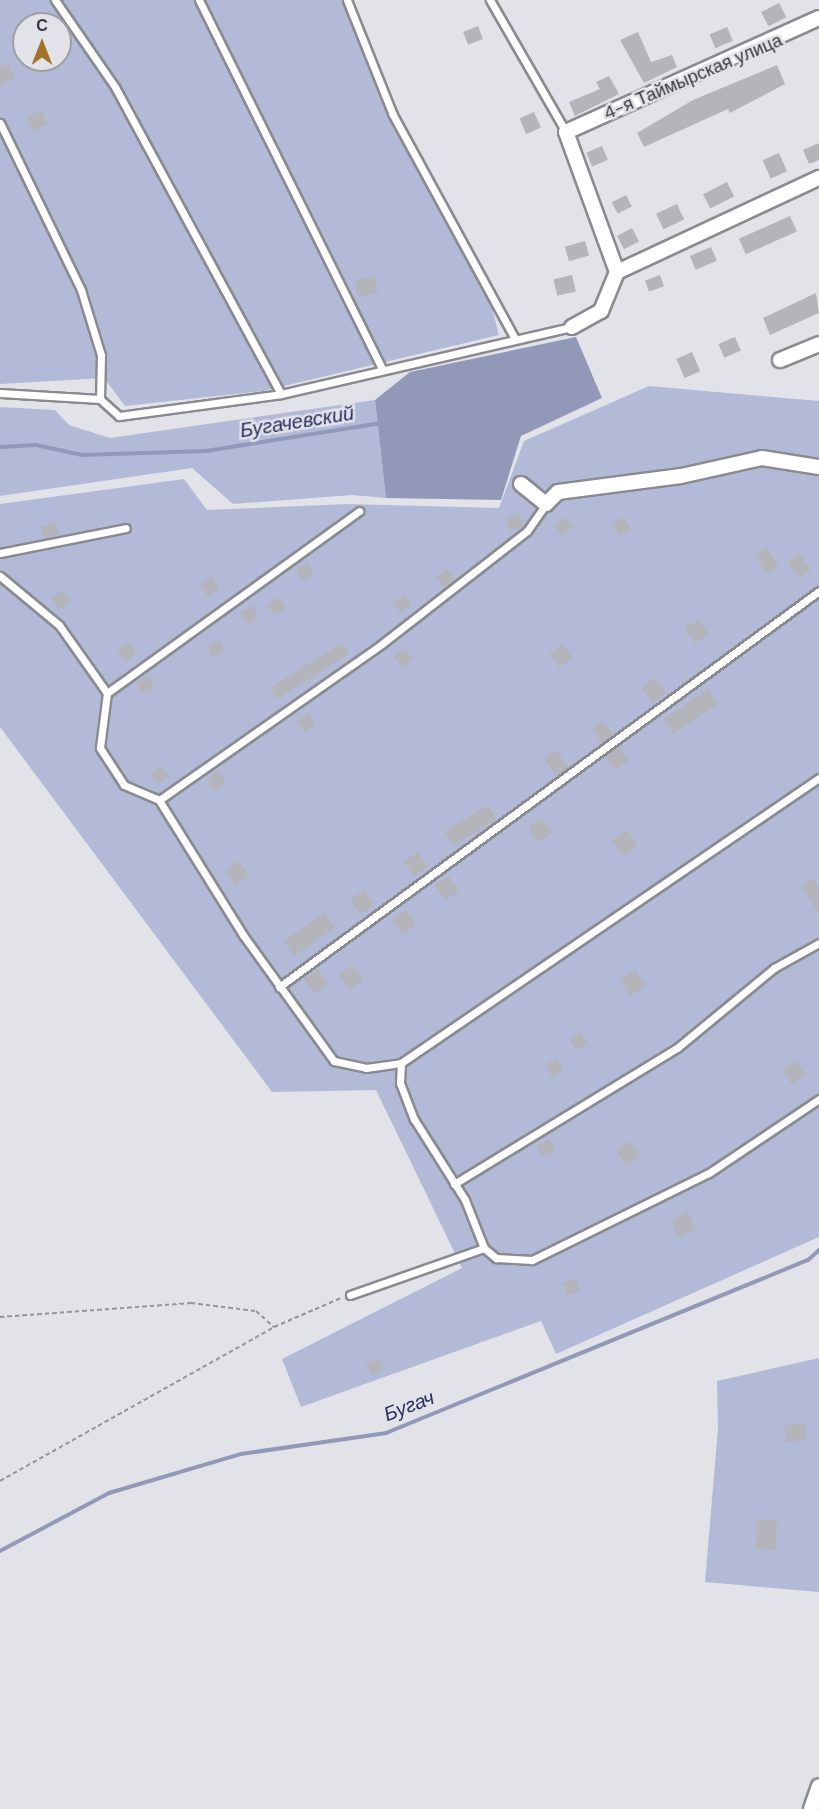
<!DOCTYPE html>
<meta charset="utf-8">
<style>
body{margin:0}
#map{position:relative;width:819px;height:1809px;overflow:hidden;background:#e1e3e9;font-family:"DM Sans",sans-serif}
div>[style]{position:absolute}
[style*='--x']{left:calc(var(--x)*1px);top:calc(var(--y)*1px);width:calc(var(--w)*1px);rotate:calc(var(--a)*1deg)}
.green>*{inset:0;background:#b3bad8}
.water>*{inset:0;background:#9299b8}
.stream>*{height:4px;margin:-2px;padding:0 2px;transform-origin:2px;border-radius:2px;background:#9299b8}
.building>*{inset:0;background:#b4b5bb;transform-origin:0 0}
.path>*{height:2px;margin-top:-1px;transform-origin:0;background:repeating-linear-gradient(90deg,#94959a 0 4.5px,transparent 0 7.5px)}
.roads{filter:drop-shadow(2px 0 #898b90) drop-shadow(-2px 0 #898b90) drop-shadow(0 2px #898b90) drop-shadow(0 -2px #898b90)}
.lane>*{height:7px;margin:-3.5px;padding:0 3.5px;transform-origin:3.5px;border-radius:3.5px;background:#fff}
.street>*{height:14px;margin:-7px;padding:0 7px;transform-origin:7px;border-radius:7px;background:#fff}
span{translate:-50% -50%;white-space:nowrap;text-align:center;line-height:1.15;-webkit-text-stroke:5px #e1e3e9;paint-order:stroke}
.street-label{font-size:18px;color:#37383b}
.water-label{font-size:20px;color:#2b315d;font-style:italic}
.north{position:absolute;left:12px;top:12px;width:60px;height:60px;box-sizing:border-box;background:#e1e3e9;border:2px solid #9d9fa3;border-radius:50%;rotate:0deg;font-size:16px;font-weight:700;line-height:24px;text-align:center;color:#37383b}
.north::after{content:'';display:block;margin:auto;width:21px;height:27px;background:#a27326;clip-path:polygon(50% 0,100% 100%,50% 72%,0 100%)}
</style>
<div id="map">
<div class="green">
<i style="clip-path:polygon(evenodd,0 0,342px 0,386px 112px,489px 296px,499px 335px,263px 391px,125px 406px,104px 378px,0 384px,0 0,24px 24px,60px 24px,60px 60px,24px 60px,24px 24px)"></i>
<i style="clip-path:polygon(649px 386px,819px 401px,819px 1237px,556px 1354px,541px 1321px,301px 1407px,282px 1359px,462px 1268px,376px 1090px,272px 1092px,0 727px,0 504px,184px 479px,207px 510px,347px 504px,499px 508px,524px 441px)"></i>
<i style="clip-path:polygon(375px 400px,386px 498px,352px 495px,233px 504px,192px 468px,0 496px,0 407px,55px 410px,69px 425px,110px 438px)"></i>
<i style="clip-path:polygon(819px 1358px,819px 1592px,705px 1582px,718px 1428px,717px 1381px)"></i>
</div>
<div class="water">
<i style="clip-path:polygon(576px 337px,602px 398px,521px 436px,501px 500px,386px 498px,375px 400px,410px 372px)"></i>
</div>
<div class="stream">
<i style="--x:0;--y:447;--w:36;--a:-3"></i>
<i style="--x:36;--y:445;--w:47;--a:12.3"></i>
<i style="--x:82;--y:455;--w:124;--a:-1.8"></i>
<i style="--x:206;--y:451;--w:176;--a:-9.1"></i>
<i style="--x:0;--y:1551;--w:123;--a:-28"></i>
<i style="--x:109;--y:1493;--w:138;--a:-16.5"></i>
<i style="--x:241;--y:1454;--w:147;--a:-8.2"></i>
<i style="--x:386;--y:1433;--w:456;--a:-22.3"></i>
<i style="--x:808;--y:1260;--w:15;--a:-42"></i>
</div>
<div class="building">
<i style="left:779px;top:3px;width:16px;height:20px;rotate:63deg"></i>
<i style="left:478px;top:26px;width:14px;height:16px;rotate:69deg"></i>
<i style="left:727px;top:27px;width:15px;height:19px;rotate:67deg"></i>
<i style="clip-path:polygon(638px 32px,651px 62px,672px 55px,677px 67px,644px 83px,620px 40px)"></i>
<i style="clip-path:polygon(8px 63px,15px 78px,0 85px,0 67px)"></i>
<i style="clip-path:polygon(777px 65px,785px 84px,730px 113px,728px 109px,644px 147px,637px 133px,693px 100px)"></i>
<i style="clip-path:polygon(609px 76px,619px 94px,575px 116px,569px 102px,600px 89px,596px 82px)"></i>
<i style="left:41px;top:110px;width:16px;height:17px;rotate:63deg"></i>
<i style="left:534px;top:112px;width:17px;height:16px;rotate:66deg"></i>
<i style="clip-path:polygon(819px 143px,819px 160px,809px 164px,803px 150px)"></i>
<i style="left:602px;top:146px;width:15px;height:17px;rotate:67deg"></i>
<i style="left:779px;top:153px;width:20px;height:18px;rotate:66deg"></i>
<i style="left:727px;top:182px;width:16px;height:27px;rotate:63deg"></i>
<i style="left:626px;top:195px;width:13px;height:16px;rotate:63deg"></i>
<i style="left:677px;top:204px;width:17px;height:23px;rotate:65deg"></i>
<i style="left:790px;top:216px;width:17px;height:56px;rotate:66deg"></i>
<i style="left:632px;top:228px;width:15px;height:17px;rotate:62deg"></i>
<i style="left:585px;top:241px;width:15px;height:21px;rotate:74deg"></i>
<i style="left:711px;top:247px;width:15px;height:23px;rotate:67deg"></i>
<i style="left:572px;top:275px;width:17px;height:19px;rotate:77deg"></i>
<i style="left:660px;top:275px;width:12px;height:16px;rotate:70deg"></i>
<i style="left:374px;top:276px;width:17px;height:20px;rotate:77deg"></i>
<i style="clip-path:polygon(816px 293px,819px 313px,770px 335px,763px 318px)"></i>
<i style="left:735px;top:337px;width:15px;height:18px;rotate:67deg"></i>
<i style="left:692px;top:352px;width:21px;height:17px;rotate:67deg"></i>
<i style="left:520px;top:514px;width:13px;height:15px;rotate:72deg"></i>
<i style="left:566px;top:517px;width:13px;height:14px;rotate:58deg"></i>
<i style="left:624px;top:517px;width:14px;height:14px;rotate:60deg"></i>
<i style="left:55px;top:522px;width:13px;height:15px;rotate:72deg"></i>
<i style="left:767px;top:548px;width:22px;height:14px;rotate:58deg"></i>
<i style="left:800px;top:554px;width:20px;height:14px;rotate:57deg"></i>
<i style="left:308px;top:563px;width:13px;height:13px;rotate:63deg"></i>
<i style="left:448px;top:569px;width:13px;height:14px;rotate:58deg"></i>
<i style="left:212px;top:577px;width:14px;height:14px;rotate:60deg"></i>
<i style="left:63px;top:590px;width:14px;height:14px;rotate:56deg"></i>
<i style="left:405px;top:594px;width:13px;height:14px;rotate:58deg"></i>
<i style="left:279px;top:597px;width:13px;height:14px;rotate:58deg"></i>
<i style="left:252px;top:605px;width:14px;height:14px;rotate:60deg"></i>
<i style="left:699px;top:619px;width:18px;height:17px;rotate:56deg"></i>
<i style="left:219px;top:640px;width:13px;height:14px;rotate:63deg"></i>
<i style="left:129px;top:642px;width:14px;height:14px;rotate:56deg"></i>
<i style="left:342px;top:643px;width:13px;height:85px;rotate:58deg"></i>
<i style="left:563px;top:644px;width:17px;height:17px;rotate:54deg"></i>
<i style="left:405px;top:648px;width:14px;height:14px;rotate:54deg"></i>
<i style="left:149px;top:676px;width:13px;height:14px;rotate:67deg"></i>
<i style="left:655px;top:678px;width:19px;height:17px;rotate:54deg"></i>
<i style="left:708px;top:689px;width:18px;height:54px;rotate:56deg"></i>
<i style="left:308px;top:713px;width:14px;height:14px;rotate:54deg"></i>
<i style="left:603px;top:721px;width:17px;height:14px;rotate:54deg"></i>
<i style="left:618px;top:745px;width:19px;height:17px;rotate:55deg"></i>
<i style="left:556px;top:750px;width:22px;height:15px;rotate:54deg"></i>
<i style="left:161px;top:765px;width:14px;height:14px;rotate:54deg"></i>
<i style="left:218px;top:771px;width:14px;height:14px;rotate:54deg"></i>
<i style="left:488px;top:805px;width:17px;height:51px;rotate:59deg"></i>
<i style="left:542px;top:818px;width:18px;height:17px;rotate:56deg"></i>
<i style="left:627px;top:830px;width:19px;height:18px;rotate:55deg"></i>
<i style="left:418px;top:852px;width:18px;height:17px;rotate:56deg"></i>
<i style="left:239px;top:861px;width:18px;height:17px;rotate:56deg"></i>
<i style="left:449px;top:876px;width:18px;height:17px;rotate:56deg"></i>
<i style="clip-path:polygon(813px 878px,819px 888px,819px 914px,801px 886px)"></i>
<i style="left:364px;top:890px;width:18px;height:17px;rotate:56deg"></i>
<i style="left:406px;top:910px;width:18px;height:17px;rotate:56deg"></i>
<i style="left:325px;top:913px;width:18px;height:50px;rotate:56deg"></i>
<i style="left:353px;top:965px;width:18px;height:17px;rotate:56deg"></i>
<i style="left:318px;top:969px;width:18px;height:17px;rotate:56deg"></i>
<i style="left:636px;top:970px;width:19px;height:19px;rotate:58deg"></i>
<i style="left:581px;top:1032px;width:13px;height:14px;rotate:58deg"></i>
<i style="left:557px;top:1058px;width:14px;height:14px;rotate:60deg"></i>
<i style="left:797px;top:1061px;width:17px;height:17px;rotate:59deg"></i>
<i style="left:550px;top:1139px;width:14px;height:14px;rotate:69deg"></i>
<i style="left:630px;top:1141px;width:18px;height:17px;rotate:56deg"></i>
<i style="left:688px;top:1212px;width:19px;height:19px;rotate:65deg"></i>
<i style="left:575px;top:1278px;width:14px;height:14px;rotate:69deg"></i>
<i style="left:378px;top:1358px;width:13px;height:14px;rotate:63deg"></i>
<i style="left:805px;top:1423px;width:17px;height:21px;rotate:83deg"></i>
<i style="left:757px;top:1519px;width:20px;height:30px;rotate:3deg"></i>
</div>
<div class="path">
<i style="--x:0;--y:1317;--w:192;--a:-4.2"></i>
<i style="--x:191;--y:1303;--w:65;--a:7"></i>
<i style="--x:256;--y:1311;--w:24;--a:42"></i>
<i style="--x:274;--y:1327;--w:73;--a:-23.4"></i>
<i style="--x:0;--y:1481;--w:314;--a:-29.3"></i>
</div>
<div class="roads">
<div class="lane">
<i style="--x:55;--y:0;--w:106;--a:55.4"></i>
<i style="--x:115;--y:87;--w:349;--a:61.6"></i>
<i style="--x:199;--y:0;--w:413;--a:63.6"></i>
<i style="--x:347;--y:0;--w:124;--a:68.2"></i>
<i style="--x:393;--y:115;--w:255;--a:61.4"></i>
<i style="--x:490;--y:0;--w:152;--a:60.1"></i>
<i style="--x:0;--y:123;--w:186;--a:64.1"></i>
<i style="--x:81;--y:290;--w:68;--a:72.9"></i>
<i style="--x:101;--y:355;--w:44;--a:91.3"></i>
<i style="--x:100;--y:399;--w:100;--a:-176.6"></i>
<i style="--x:100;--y:399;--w:25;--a:42"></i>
<i style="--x:119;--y:416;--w:163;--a:-7.7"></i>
<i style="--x:281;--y:394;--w:299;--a:-13"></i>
<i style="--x:546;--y:504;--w:33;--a:125"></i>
<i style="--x:527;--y:531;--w:184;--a:142.1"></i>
<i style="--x:382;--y:644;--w:272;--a:145"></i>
<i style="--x:159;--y:800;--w:159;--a:58.1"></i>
<i style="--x:243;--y:935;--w:155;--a:54.2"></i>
<i style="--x:334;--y:1061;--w:33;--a:12"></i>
<i style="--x:366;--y:1068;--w:35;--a:-8"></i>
<i style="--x:401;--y:1063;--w:506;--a:-34.29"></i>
<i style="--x:0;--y:553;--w:128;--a:-11.2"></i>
<i style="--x:0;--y:576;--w:77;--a:39.7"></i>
<i style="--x:59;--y:625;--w:83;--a:54.8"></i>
<i style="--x:107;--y:693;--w:55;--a:97.3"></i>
<i style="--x:100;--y:748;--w:44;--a:57"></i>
<i style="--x:124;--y:785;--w:38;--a:23"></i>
<i style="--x:107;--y:693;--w:311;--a:-35.8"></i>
<i style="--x:279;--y:987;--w:670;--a:-36.25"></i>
<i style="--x:401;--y:1063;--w:20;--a:93"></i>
<i style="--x:400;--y:1083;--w:39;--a:69"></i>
<i style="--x:414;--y:1119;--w:96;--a:57.8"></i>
<i style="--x:465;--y:1200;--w:52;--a:68.4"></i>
<i style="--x:454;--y:1184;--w:261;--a:-31.4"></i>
<i style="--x:677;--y:1048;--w:126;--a:-39.5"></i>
<i style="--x:774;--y:968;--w:51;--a:-29.1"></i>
<i style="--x:350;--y:1295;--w:142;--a:-19.3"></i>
<i style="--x:484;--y:1248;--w:16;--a:40"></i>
<i style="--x:496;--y:1258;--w:36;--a:3"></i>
<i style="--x:532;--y:1260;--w:197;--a:-26.2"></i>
<i style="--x:709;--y:1173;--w:133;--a:-33.9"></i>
</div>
<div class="street">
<i style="--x:617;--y:272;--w:223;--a:-25"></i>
<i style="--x:572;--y:327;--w:33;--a:-29"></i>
<i style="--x:601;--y:311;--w:42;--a:-67.7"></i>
<i style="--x:617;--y:272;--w:149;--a:-110"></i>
<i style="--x:566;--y:132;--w:277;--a:-24.3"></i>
<i style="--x:780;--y:360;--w:42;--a:-22.3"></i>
<i style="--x:521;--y:484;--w:32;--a:39"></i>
<i style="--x:546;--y:504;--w:17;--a:-45"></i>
<i style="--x:558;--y:492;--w:124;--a:-7.4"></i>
<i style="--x:681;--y:476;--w:83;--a:-12.5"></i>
<i style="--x:762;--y:458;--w:58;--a:9"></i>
<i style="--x:811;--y:1809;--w:24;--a:-71"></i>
</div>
</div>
<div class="street-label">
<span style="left:693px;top:77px;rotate:-23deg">4-я Таймырская улица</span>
</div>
<div class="water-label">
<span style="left:297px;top:422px;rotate:-9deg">Бугачевский</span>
<span style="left:409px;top:1406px;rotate:-21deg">Бугач</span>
</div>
<div class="north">С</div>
</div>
